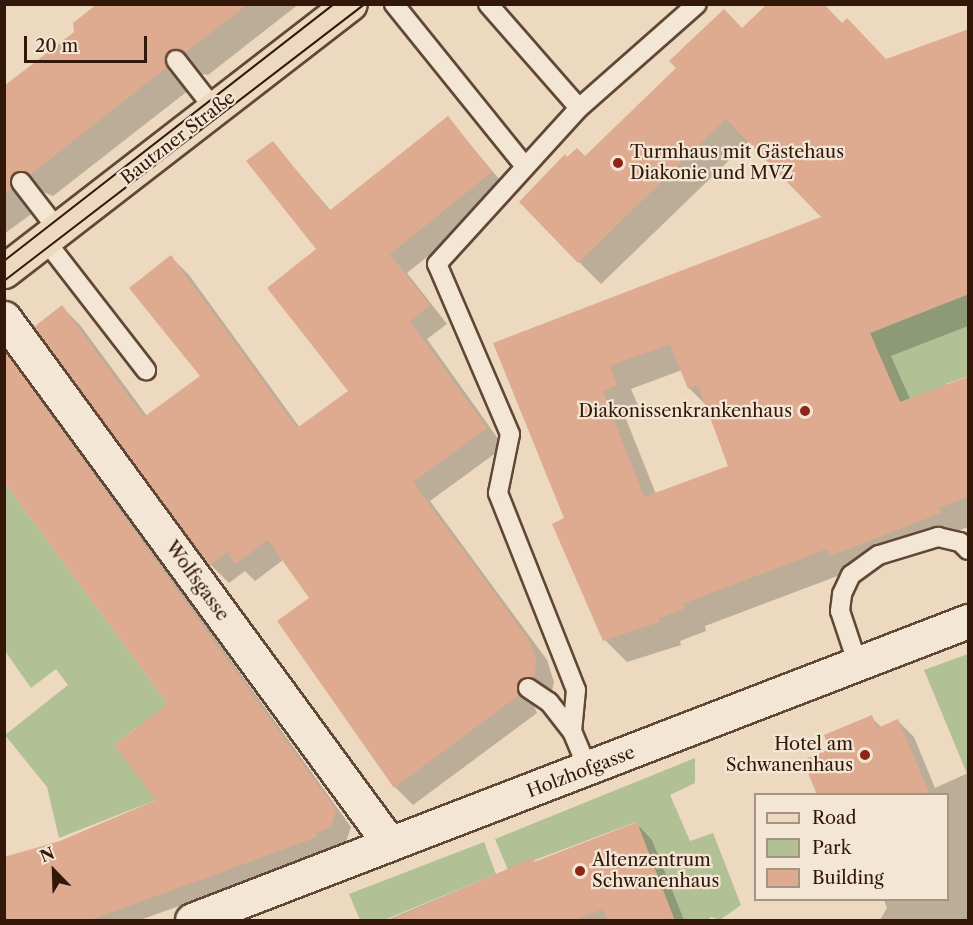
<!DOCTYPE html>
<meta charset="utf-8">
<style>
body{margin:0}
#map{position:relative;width:973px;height:925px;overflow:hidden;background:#ecd9bf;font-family:"Libre Caslon Text",serif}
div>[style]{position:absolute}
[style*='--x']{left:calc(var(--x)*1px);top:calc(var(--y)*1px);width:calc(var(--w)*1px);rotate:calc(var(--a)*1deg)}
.green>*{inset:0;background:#b2c096}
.shadow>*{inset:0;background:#0003}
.building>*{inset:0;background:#deab90}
.roads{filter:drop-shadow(2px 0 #614836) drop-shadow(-2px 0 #614836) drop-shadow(0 2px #614836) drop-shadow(0 -2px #614836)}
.service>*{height:18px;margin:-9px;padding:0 9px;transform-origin:9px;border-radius:9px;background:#f3e6d5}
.minor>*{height:33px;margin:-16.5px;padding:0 16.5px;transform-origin:16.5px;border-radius:16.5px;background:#f3e6d5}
.primary>*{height:33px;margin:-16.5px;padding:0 16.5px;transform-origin:16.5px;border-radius:16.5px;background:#ecd9bf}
.tram>*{height:1.5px;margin:-0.75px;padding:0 0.75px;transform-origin:0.75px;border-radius:0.75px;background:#331709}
.dots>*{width:16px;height:16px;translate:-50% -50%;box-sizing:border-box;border:3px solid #f3e6d5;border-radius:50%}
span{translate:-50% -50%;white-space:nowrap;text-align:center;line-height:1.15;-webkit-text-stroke:4.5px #f3e6d5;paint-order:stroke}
.street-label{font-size:18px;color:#331709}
.poi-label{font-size:18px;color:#331709}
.left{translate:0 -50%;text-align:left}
.right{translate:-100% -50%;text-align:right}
.frame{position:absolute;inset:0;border:6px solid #331709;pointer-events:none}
.legend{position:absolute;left:754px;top:793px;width:195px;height:108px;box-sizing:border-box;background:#f3e6d5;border:2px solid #a69383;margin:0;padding:8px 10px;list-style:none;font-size:18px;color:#331709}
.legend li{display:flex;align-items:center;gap:12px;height:30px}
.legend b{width:30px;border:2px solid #a69383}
.north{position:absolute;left:24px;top:841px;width:60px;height:60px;-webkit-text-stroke:4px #f3e6d5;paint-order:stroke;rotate:337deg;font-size:16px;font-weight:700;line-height:24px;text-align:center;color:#331709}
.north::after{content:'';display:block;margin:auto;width:21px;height:27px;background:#331709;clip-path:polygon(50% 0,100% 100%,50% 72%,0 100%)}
.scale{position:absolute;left:24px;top:36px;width:123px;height:27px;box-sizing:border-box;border:3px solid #331709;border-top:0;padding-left:8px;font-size:18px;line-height:21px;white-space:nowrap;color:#331709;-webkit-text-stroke:4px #f3e6d5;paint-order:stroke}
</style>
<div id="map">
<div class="green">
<i style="clip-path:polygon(968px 294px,968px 376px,946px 384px,953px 401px,907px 420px,870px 333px)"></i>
<i style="clip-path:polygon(4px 482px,168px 704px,200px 812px,136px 728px,114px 745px,161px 798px,59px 838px,47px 787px,5px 735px,68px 685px,56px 669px,31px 688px,5px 651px)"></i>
<i style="clip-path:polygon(968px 654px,968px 776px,924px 670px)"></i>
<i style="clip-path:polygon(695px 758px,695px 783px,670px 795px,690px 841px,713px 833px,741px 905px,720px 920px,711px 917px,708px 920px,671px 920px,636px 822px,508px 870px,495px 839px)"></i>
<i style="clip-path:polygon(484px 842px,496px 874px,384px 920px,360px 920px,349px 894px)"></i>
</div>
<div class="shadow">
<i style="clip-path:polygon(99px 4px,299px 4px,208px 75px,192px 72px,189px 90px,53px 196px,43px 192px,36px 195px,34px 212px,4px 234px,4px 88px,76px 33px)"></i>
<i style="clip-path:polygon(evenodd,842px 25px,886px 60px,968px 30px,968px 326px,891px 356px,910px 399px,968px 377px,968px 527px,960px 530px,962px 536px,854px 577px,848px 572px,705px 626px,706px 631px,680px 641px,681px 645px,627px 662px,605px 640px,566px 519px,495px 344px,823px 218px,749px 141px,601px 284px,579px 262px,567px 159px,585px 157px,742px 30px,842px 25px,682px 370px,689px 388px,708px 407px,730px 467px,656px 494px,624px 414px,639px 408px,631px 389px,682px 370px)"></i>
<i style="clip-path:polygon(448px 118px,509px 191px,407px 273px,447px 324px,427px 339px,504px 447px,430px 501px,547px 660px,554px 682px,551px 696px,541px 696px,534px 706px,537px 713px,413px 805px,395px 787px,311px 599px,283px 560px,255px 581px,245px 571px,229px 583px,211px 565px,36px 327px,62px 307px,80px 325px,147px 416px,202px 377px,171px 257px,189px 275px,300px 428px,350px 392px,318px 250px,273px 143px,331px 211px)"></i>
<i style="clip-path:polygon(4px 352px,20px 367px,351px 827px,346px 842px,330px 848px,331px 852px,140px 920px,4px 920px,61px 842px,159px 801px,170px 704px)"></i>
<i style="clip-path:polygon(871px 717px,882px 728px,898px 721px,914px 737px,935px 788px,968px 773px,968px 920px,880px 920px,887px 908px,884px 900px,948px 900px,948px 794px,819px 794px,832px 750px)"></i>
<i style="clip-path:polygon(636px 823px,652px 840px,684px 920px,387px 920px,532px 859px,536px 863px)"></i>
</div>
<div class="building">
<i style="clip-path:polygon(97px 4px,248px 4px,185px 53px,170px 51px,165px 56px,167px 67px,30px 175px,20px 171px,14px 174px,12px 189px,4px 195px,4px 86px,74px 32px,73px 23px)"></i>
<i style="clip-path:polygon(evenodd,767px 4px,824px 4px,842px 23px,847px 18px,886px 59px,969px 29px,969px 294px,870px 333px,900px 402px,969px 376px,969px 496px,939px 508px,941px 513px,830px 556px,827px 549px,683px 604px,685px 608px,658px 619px,659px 622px,603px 641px,552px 524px,564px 518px,493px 343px,821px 217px,726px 119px,578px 263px,519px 202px,565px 154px,567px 157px,577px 148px,585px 156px,676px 68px,669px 61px,724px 9px,742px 28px,767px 4px,670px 344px,688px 389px,698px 385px,728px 466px,644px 497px,603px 391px,617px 385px,610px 366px,670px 344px)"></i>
<i style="clip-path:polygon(448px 116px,492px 172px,390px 254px,430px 305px,410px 321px,487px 428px,413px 482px,529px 640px,537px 663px,533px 678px,524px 678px,518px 682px,519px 695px,394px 788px,277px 621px,309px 598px,268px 540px,235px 564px,227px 552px,209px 566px,34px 327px,62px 305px,144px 417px,200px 376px,129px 288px,171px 255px,297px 428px,348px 391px,267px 288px,316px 249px,246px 161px,273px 141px,329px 211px)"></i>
<i style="clip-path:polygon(4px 350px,336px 810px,331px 827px,316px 833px,317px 837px,88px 921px,4px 921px,4px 857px,60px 841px,156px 800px,114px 745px,168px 704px,4px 482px)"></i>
<i style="clip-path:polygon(872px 715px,877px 728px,898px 719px,930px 795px,817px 795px,803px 760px,830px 749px,824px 735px)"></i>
<i style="clip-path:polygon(637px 822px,675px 921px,608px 921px,603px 909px,573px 921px,389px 921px,533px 858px,534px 862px)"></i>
</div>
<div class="roads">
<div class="service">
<i style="--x:394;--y:4;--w:207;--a:51.1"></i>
<i style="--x:488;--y:4;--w:138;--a:48.8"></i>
<i style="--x:176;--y:60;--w:63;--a:52"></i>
<i style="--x:21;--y:182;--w:61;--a:52.4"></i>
<i style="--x:45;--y:240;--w:165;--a:52.2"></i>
<i style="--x:858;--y:665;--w:57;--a:-108.4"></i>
<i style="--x:840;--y:611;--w:17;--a:-83"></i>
<i style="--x:842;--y:594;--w:21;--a:-65"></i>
<i style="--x:851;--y:575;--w:34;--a:-36"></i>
<i style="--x:879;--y:555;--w:62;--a:-17"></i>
<i style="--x:938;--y:537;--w:23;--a:13"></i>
<i style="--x:960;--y:542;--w:11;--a:45"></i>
<i style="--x:528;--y:688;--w:25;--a:34"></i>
<i style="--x:549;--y:702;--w:37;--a:52"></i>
<i style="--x:572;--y:731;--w:41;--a:67.2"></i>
<i style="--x:572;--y:731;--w:41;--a:-84.4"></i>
<i style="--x:576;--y:690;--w:212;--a:-111.6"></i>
<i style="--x:498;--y:493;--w:60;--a:-78.5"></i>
<i style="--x:510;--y:434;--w:185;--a:-113.2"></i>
<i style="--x:437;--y:264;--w:211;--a:-47.7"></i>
<i style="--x:579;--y:108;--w:157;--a:-41.4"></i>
</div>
<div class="minor">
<i style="--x:4;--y:318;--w:652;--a:53.73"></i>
<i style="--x:192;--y:920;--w:832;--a:-21.07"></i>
</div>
<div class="primary">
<i style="--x:4;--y:271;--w:437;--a:-37.7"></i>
</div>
</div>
<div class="tram">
<i style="--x:4;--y:261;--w:418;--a:-37.9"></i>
<i style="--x:4;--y:281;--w:455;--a:-37.5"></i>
</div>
<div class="dots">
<i style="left:618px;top:163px;background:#8f2418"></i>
<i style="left:805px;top:411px;background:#8f2418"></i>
<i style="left:865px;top:755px;background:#8f2418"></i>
<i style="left:580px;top:871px;background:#8f2418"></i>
</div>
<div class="street-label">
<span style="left:178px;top:138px;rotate:-38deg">Bautzner Straße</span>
<span style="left:197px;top:581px;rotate:54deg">Wolfsgasse</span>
<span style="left:581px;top:772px;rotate:-21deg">Holzhofgasse</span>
</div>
<div class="poi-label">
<span class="left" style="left:630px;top:163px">Turmhaus mit Gästehaus<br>Diakonie und MVZ</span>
<span class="right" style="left:792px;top:411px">Diakonissenkrankenhaus</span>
<span class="right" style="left:853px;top:755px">Hotel am<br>Schwanenhaus</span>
<span class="left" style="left:592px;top:871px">Altenzentrum<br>Schwanenhaus</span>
</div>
<div class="frame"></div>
<ul class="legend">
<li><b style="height:8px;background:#ecd9bf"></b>Road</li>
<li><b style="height:16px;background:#b2c096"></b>Park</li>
<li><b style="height:16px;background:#deab90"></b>Building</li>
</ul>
<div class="north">N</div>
<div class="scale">20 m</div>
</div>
